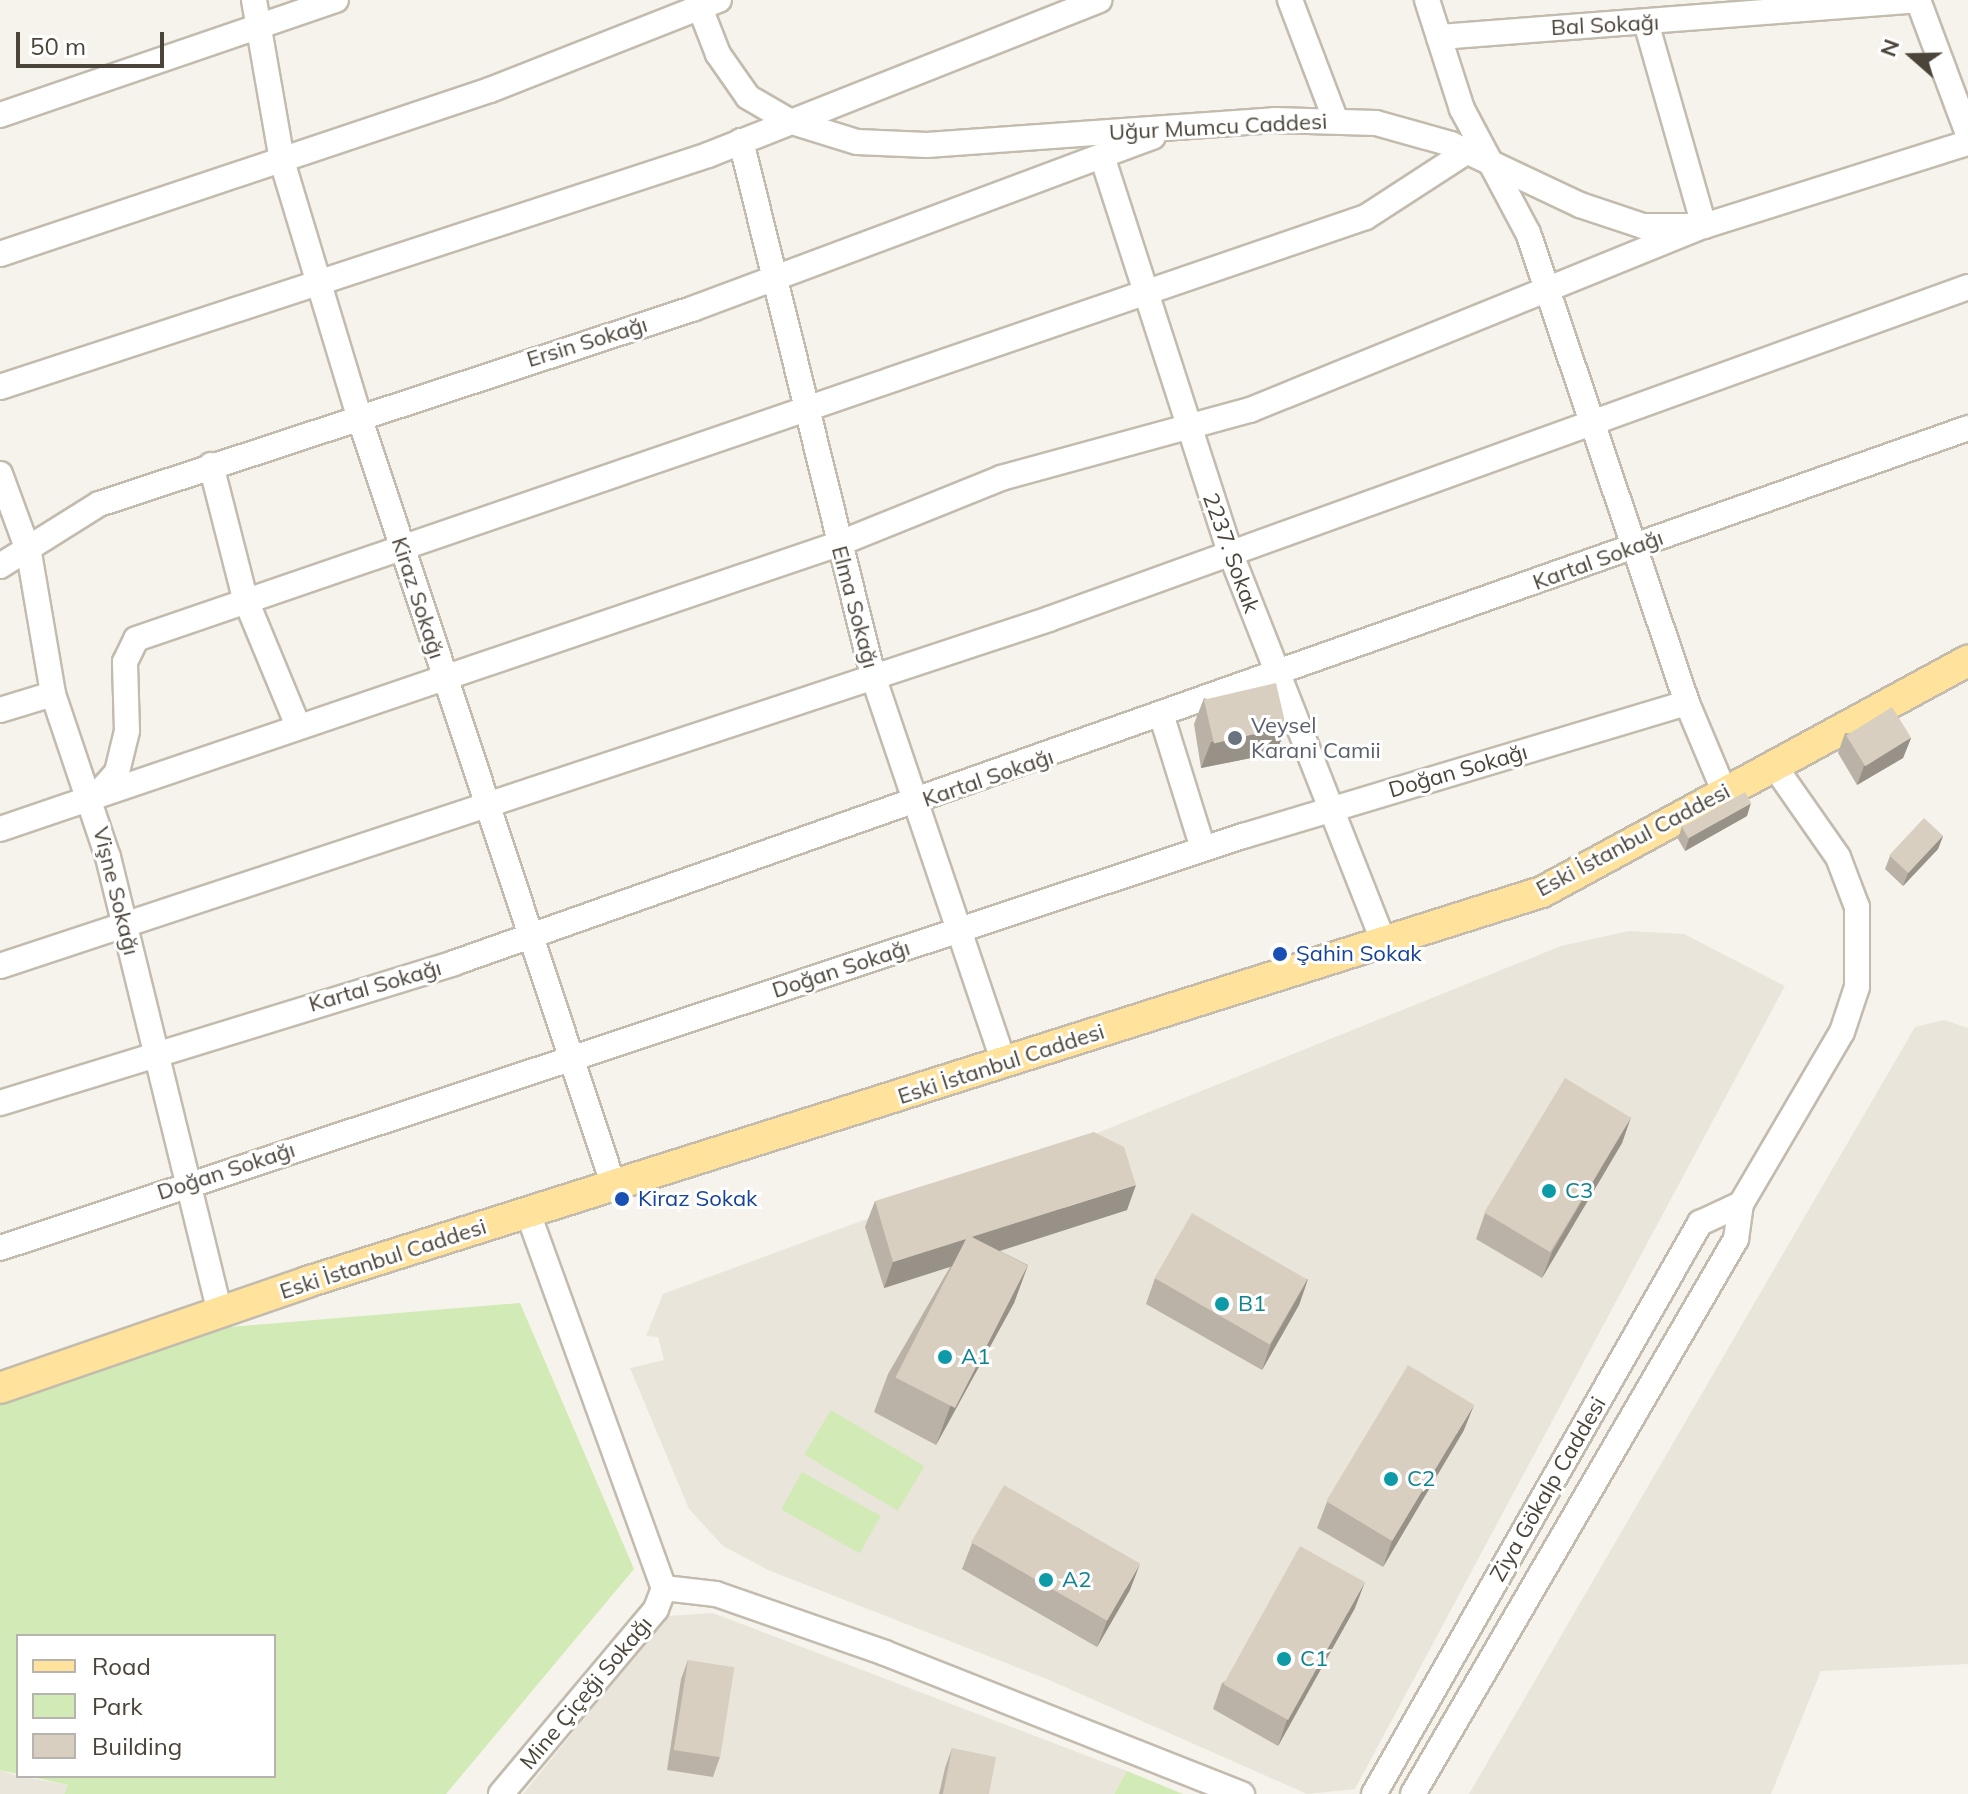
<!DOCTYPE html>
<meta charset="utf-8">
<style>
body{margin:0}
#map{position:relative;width:1968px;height:1794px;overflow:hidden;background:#f6f3ec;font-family:Mulish,sans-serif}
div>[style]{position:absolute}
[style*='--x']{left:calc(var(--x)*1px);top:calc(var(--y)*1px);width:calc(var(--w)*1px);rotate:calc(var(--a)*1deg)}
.residential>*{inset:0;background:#eae5da}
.green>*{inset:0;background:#d2eab5;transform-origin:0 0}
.roads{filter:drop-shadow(2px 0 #c2bbae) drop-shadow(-2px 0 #c2bbae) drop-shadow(0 2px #c2bbae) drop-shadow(0 -2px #c2bbae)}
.minor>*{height:24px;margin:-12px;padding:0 12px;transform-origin:12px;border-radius:12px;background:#fff}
.major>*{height:30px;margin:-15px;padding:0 15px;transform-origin:15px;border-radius:15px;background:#ffe39c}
.wall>*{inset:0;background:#bab2a6}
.shaded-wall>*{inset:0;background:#979187}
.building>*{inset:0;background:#d8cfc1;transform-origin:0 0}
.dots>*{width:22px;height:22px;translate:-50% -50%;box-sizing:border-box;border:4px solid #fff;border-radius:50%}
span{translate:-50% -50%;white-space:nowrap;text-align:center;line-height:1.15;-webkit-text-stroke:6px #fff;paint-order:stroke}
.street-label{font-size:22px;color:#4b4439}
.worship-label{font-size:22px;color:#5b616d}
.left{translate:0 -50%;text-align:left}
.transit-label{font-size:22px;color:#164399}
.culture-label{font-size:22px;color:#0d838f}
.legend{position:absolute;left:16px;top:1634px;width:260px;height:144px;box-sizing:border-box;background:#fff;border:2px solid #b7b4b0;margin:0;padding:10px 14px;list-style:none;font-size:24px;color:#4b4439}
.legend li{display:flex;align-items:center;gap:16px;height:40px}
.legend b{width:40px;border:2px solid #b7b4b0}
.north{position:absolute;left:1872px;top:16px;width:80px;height:80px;-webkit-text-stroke:6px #fff;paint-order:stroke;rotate:290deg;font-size:22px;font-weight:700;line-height:32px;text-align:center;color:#4b4439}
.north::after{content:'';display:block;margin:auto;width:28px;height:36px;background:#4b4439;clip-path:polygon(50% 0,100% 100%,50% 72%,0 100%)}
.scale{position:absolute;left:16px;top:32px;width:148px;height:36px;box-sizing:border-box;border:4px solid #4b4439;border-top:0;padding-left:10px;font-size:24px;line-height:28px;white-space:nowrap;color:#4b4439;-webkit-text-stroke:6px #fff;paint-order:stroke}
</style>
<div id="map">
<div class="residential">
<i style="clip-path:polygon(1629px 931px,1684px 934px,1785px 986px,1355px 1789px,1307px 1794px,1049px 1680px,768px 1570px,723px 1546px,689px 1509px,630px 1368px,664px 1360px,658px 1337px,646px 1336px,663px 1294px,1070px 1144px,1561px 946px)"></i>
<i style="clip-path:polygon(1944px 1020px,1968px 1028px,1968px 1664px,1821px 1671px,1771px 1794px,1469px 1794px,1915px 1027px)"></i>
<i style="clip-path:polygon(713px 1613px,1127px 1771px,1114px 1794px,523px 1794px,667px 1616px)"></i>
<i style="clip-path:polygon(0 1770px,18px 1776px,68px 1785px,64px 1794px,0 1794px)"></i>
</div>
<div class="green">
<i style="clip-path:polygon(520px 1303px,634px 1569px,446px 1794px,64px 1794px,68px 1785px,27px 1776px,274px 1776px,274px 1636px,18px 1636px,18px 1774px,0 1770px,0 1404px,206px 1329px)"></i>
<i style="left:831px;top:1410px;width:109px;height:52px;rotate:31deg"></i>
<i style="left:802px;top:1472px;width:90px;height:43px;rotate:29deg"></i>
<i style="clip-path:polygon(1127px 1771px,1183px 1794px,1114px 1794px)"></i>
</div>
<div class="roads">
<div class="minor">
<i style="--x:254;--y:0;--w:163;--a:80.1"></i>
<i style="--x:282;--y:161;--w:263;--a:73.2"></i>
<i style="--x:358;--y:413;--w:815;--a:71.7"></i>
<i style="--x:697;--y:0;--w:58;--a:68.7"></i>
<i style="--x:718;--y:54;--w:52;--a:55.1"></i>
<i style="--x:748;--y:97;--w:48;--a:30.3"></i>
<i style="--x:789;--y:121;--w:71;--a:17.2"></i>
<i style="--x:857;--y:142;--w:70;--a:2.5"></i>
<i style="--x:927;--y:145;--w:348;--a:-4.1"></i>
<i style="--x:1274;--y:120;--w:102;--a:1.7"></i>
<i style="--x:1376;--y:123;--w:78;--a:15.6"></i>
<i style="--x:1451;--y:144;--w:143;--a:25.3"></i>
<i style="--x:1580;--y:205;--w:66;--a:18.4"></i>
<i style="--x:1643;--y:226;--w:61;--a:0"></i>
<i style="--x:1704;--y:226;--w:277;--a:-17.5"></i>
<i style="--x:1290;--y:0;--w:129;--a:69.2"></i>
<i style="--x:1427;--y:0;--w:114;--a:72.2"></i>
<i style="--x:1462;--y:109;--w:140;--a:62"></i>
<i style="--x:1528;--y:233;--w:496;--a:71.3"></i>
<i style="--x:1687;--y:703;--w:95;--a:67.2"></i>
<i style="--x:1918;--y:0;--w:143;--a:69.5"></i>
<i style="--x:1439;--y:37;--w:477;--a:-4.4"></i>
<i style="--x:0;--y:115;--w:355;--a:-18.9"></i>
<i style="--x:741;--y:141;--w:551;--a:76.14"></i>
<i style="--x:873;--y:676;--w:409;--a:71.3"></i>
<i style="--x:1102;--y:156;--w:416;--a:72.1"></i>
<i style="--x:1230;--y:552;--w:419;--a:68.5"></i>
<i style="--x:0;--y:254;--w:517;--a:-18.51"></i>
<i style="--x:490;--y:90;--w:246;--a:-21.5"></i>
<i style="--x:0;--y:387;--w:745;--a:-18.14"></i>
<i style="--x:708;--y:155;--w:421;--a:-21.6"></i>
<i style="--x:211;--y:465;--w:137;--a:75.7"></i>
<i style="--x:245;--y:598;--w:139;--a:67.5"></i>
<i style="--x:0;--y:474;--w:84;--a:69.8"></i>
<i style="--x:29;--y:553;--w:143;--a:80.3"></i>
<i style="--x:53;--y:694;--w:172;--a:71.4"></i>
<i style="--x:108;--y:857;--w:469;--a:76.2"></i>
<i style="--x:0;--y:566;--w:117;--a:-32.1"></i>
<i style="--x:99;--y:504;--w:624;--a:-18.2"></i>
<i style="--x:692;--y:309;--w:492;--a:-20.5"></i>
<i style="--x:0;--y:710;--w:55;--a:-16.8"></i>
<i style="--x:1162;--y:717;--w:138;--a:72.7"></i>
<i style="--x:93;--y:799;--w:36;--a:-48"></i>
<i style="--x:117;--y:772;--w:42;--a:-76.3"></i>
<i style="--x:127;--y:731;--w:69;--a:-91.7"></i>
<i style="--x:125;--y:662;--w:25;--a:-64"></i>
<i style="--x:136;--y:639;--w:1300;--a:-18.94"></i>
<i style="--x:1366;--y:217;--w:119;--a:-33"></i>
<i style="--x:0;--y:829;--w:885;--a:-18.78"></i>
<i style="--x:838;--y:544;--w:176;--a:-22"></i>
<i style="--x:1001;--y:478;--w:258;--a:-15.3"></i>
<i style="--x:1250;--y:410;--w:490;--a:-22.1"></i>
<i style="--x:1704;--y:226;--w:212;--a:-105.9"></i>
<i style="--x:0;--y:966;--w:1105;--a:-18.3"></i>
<i style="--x:1049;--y:619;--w:977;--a:-19.86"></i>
<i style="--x:0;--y:1103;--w:475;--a:-17.1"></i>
<i style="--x:454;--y:963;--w:1606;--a:-19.46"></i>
<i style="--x:528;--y:1213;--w:399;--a:70.1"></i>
<i style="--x:0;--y:1248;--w:1310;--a:-18.34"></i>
<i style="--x:1243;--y:836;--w:463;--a:-16.7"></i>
<i style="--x:664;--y:1588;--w:52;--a:6.6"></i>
<i style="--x:716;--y:1594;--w:179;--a:19.2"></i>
<i style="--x:885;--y:1653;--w:384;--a:21.6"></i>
<i style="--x:501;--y:1794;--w:241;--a:-50"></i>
<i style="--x:656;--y:1609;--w:22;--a:-69"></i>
<i style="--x:1374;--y:1794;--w:658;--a:-60.28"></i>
<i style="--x:1700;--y:1223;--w:45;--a:-24.9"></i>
<i style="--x:1413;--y:1794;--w:642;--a:-59.8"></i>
<i style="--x:1736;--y:1239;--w:35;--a:-82"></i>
<i style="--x:1741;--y:1204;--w:199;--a:-59.6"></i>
<i style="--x:1842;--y:1032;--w:47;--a:-71.6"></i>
<i style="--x:1857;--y:987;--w:80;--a:-90"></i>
<i style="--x:1857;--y:907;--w:53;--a:-110.8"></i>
<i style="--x:1838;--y:857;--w:113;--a:-125"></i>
</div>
<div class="major">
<i style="--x:0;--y:1388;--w:325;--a:-19"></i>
<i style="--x:307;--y:1282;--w:1295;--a:-17.53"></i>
<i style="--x:1542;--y:892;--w:485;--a:-28.5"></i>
</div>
</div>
<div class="wall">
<i style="clip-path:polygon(1204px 698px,1286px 727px,1276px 753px,1201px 768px,1194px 724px)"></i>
<i style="clip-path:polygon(1845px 733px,1911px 738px,1903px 758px,1857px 785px,1838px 753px)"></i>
<i style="clip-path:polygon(1747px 816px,1685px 851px,1678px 839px,1682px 826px)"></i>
<i style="clip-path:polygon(1943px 836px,1938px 849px,1903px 886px,1885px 869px,1890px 856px)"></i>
<i style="clip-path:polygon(1631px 1117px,1622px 1143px,1542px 1278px,1476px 1239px,1485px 1213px)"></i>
<i style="clip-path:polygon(875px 1201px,1127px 1210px,1000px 1251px,1028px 1265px,1014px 1303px,936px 1445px,874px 1412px,888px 1374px,950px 1267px,884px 1288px,865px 1227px)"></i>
<i style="clip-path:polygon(1155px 1278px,1308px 1279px,1299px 1305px,1262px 1370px,1146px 1304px)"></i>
<i style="clip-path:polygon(1464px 1430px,1383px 1567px,1317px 1528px,1327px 1502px)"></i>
<i style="clip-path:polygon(972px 1543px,1130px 1590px,1097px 1647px,962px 1569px)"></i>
<i style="clip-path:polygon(1355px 1608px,1278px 1746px,1213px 1709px,1222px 1683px)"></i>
<i style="clip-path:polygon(688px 1660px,720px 1757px,713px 1777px,667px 1770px,681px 1679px)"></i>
<i style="clip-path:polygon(952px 1748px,989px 1794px,939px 1794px,945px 1768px)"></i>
</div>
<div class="shaded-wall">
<i style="clip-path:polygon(1286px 727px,1276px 753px,1201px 768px,1211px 742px)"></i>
<i style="clip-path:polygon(1911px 738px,1903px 758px,1857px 785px,1864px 766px)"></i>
<i style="clip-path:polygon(1751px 803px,1747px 816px,1685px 851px,1689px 838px)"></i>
<i style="clip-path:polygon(1943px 836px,1938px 849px,1903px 886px,1908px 873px)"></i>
<i style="clip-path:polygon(1631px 1117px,1622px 1143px,1542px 1278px,1552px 1252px)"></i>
<i style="clip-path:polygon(1136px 1185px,1127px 1210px,884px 1288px,893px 1262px)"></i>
<i style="clip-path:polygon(1028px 1265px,1014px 1303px,936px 1445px,950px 1407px)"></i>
<i style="clip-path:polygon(1308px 1279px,1299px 1305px,1262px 1370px,1271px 1344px)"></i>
<i style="clip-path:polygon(1474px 1405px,1464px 1430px,1383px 1567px,1392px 1541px)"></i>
<i style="clip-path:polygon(1140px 1564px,1130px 1590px,1097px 1647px,1107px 1621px)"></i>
<i style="clip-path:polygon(1365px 1582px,1355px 1608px,1278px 1746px,1287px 1720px)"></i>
</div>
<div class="building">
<i style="left:1276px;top:683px;width:45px;height:74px;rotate:77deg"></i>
<i style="left:1892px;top:707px;width:36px;height:54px;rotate:58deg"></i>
<i style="left:1745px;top:792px;width:13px;height:72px;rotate:61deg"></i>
<i style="left:1924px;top:818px;width:26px;height:51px;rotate:43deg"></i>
<i style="left:1565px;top:1078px;width:77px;height:157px;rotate:31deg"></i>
<i style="clip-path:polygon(1094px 1132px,1124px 1147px,1136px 1185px,971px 1237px,968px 1235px,966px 1239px,893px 1262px,875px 1201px)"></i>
<i style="left:1192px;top:1213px;width:133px;height:75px;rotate:30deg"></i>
<i style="left:968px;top:1235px;width:67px;height:160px;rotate:27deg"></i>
<i style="left:1408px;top:1365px;width:77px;height:159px;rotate:31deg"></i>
<i style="left:1004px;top:1485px;width:157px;height:66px;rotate:30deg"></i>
<i style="left:1300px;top:1546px;width:74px;height:158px;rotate:29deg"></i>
<i style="left:688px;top:1660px;width:47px;height:91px;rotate:9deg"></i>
<i style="clip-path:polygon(952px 1748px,996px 1757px,989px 1794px,943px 1794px)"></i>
</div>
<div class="dots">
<i style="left:1235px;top:738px;background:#6b7280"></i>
<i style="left:1280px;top:954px;background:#1a4fb4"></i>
<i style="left:1549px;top:1191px;background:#0f9aa8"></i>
<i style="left:622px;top:1199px;background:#1a4fb4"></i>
<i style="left:1222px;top:1304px;background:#0f9aa8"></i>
<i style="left:945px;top:1357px;background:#0f9aa8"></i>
<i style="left:1391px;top:1479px;background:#0f9aa8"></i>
<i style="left:1046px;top:1580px;background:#0f9aa8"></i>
<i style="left:1284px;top:1659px;background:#0f9aa8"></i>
</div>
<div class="street-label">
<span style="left:1605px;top:25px;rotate:-3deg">Bal Sokağı</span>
<span style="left:1218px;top:127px;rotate:-3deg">Uğur Mumcu Caddesi</span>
<span style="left:587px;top:342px;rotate:-17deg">Ersin Sokağı</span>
<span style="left:1231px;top:553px;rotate:70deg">2237. Sokak</span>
<span style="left:1598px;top:560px;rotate:-20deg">Kartal Sokağı</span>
<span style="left:418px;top:598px;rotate:72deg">Kiraz Sokağı</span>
<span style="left:855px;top:607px;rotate:75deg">Elma Sokağı</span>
<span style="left:1458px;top:771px;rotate:-16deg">Doğan Sokağı</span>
<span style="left:988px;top:778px;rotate:-19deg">Kartal Sokağı</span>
<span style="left:1633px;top:840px;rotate:-28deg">Eski İstanbul Caddesi</span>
<span style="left:116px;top:891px;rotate:76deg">Vişne Sokağı</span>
<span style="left:841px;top:969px;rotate:-18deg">Doğan Sokağı</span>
<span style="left:375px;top:986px;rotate:-16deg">Kartal Sokağı</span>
<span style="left:1001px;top:1064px;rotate:-18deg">Eski İstanbul Caddesi</span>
<span style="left:226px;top:1171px;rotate:-18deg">Doğan Sokağı</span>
<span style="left:383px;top:1259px;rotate:-18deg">Eski İstanbul Caddesi</span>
<span style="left:1548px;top:1489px;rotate:-60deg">Ziya Gökalp Caddesi</span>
<span style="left:586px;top:1693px;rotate:-50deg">Mine Çiçeği Sokağı</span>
</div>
<div class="worship-label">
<span class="left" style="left:1251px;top:738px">Veysel<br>Karani Camii</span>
</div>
<div class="transit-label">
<span class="left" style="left:1296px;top:954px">Şahin Sokak</span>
<span class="left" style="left:638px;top:1199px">Kiraz Sokak</span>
</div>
<div class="culture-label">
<span class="left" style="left:1565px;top:1191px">C3</span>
<span class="left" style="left:1238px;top:1304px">B1</span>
<span class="left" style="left:961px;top:1357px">A1</span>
<span class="left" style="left:1407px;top:1479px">C2</span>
<span class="left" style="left:1062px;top:1580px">A2</span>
<span class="left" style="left:1300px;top:1659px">C1</span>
</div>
<ul class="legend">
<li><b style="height:10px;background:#ffe39c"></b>Road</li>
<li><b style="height:22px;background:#d2eab5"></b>Park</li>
<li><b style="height:22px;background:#d8cfc1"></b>Building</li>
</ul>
<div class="north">N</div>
<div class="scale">50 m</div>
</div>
